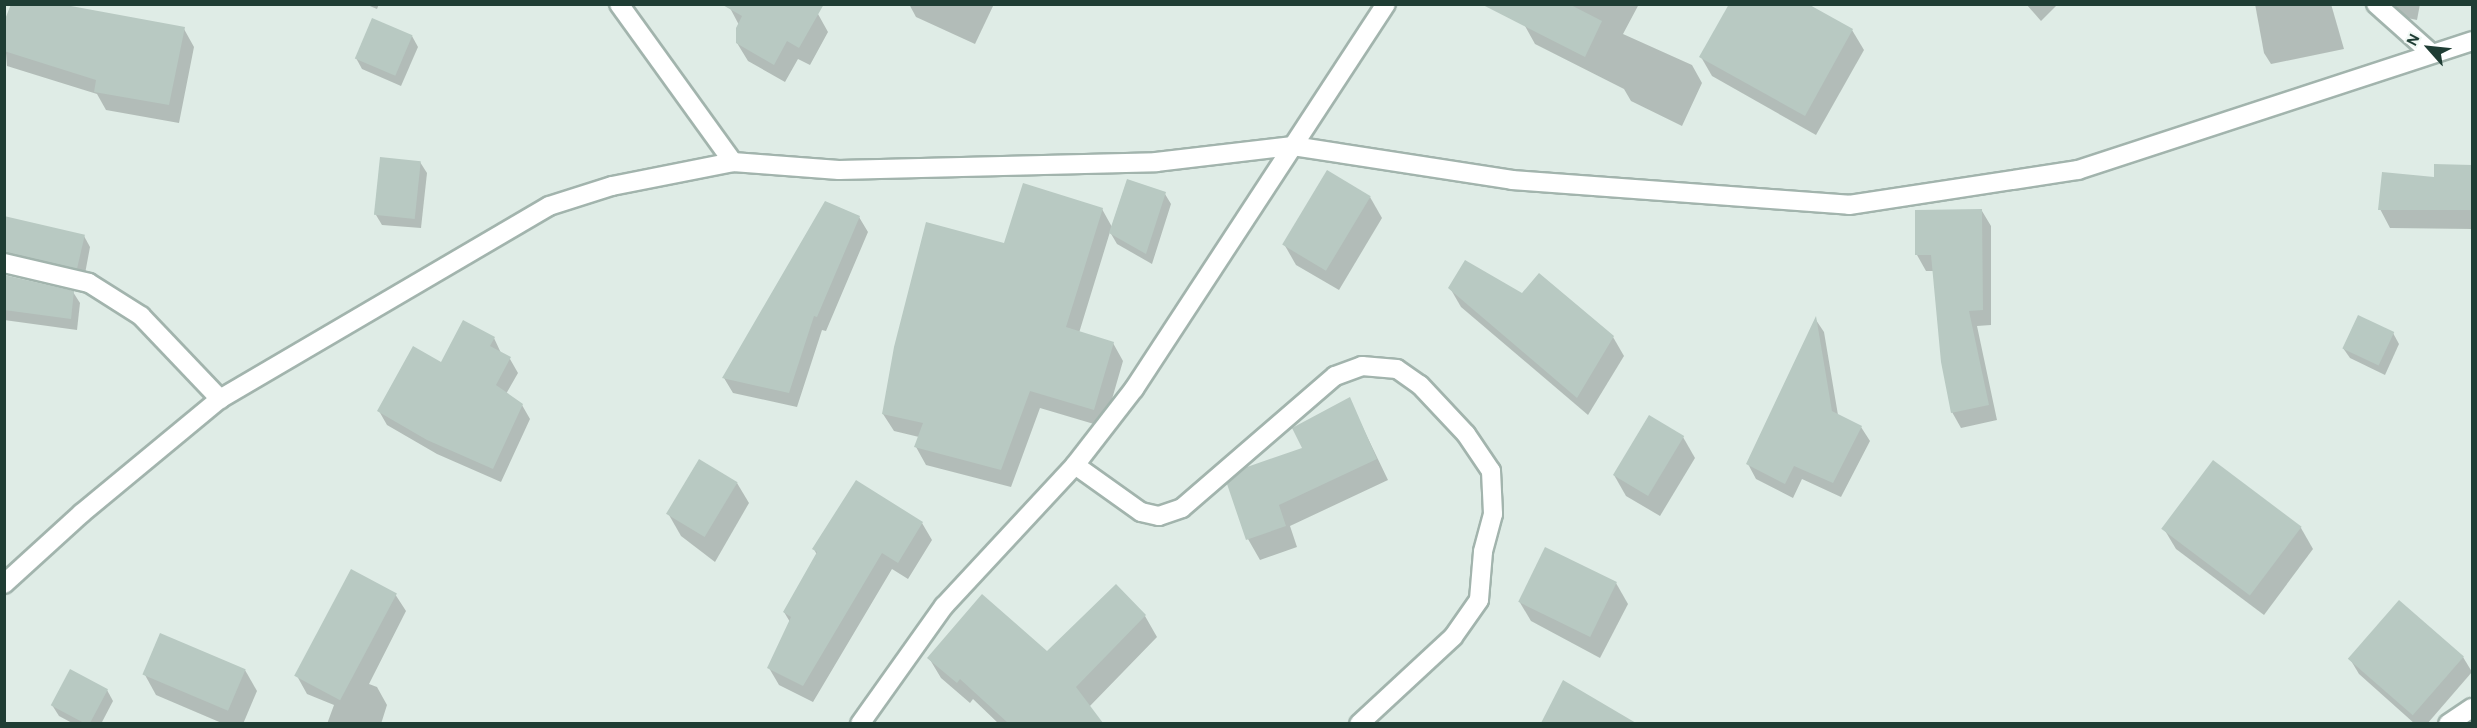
<!DOCTYPE html>
<style>
body{margin:0}
#map{position:relative;width:2477px;height:728px;overflow:hidden;background:#dfece6;font-family:"Alegreya Sans",sans-serif}
div>[style]{position:absolute}
[style*='--x']{left:calc(var(--x)*1px);top:calc(var(--y)*1px);width:calc(var(--w)*1px);rotate:calc(var(--a)*1deg)}
.shadow>*{inset:0;background:#0003}
.building>*{inset:0;background:#b8c9c2;transform-origin:0 0}
.roads{filter:drop-shadow(2px 0 #a2b4ad) drop-shadow(-2px 0 #a2b4ad) drop-shadow(0 2px #a2b4ad) drop-shadow(0 -2px #a2b4ad)}
.minor>*{height:18px;margin:-9px;padding:0 9px;transform-origin:9px;border-radius:9px;background:#fff}
span{translate:-50% -50%;white-space:nowrap;text-align:center;line-height:1.15;-webkit-text-stroke:4.5px #f0f8f4;paint-order:stroke}
.frame{position:absolute;inset:0;border:6px solid #1f3d34;pointer-events:none}
.north{position:absolute;left:2399px;top:18px;width:60px;height:60px;-webkit-text-stroke:4px #f0f8f4;paint-order:stroke;rotate:297deg;font-size:16px;font-weight:700;line-height:24px;text-align:center;color:#1f3d34}
.north::after{content:'';display:block;margin:auto;width:21px;height:27px;background:#1f3d34;clip-path:polygon(50% 0,100% 100%,50% 72%,0 100%)}
</style>
<div id="map">
<div class="shadow">
<i style="clip-path:polygon(365px 4px,379px 4px,377px 9px)"></i>
<i style="clip-path:polygon(909px 4px,994px 4px,975px 44px,916px 17px)"></i>
<i style="clip-path:polygon(1535px 4px,1639px 4px,1623px 34px,1692px 65px,1702px 83px,1682px 126px,1631px 101px,1624px 89px,1535px 44px,1525px 26px)"></i>
<i style="clip-path:polygon(1805px 4px,1852px 30px,1864px 50px,1816px 135px,1712px 76px,1701px 57px)"></i>
<i style="clip-path:polygon(2026px 4px,2058px 4px,2041px 21px)"></i>
<i style="clip-path:polygon(2255px 4px,2331px 4px,2344px 49px,2271px 64px,2264px 53px)"></i>
<i style="clip-path:polygon(2373px 4px,2420px 4px,2417px 20px,2378px 12px)"></i>
<i style="clip-path:polygon(730px 8px,818px 14px,828px 32px,810px 65px,798px 59px,785px 82px,748px 61px,737px 43px,739px 25px)"></i>
<i style="clip-path:polygon(4px 27px,184px 29px,194px 47px,179px 123px,106px 110px,97px 94px,7px 66px)"></i>
<i style="clip-path:polygon(412px 36px,418px 47px,401px 86px,362px 69px,356px 58px)"></i>
<i style="clip-path:polygon(420px 162px,427px 173px,421px 228px,382px 225px,376px 215px)"></i>
<i style="clip-path:polygon(2436px 166px,2472px 166px,2472px 229px,2390px 228px,2380px 209px,2435px 179px)"></i>
<i style="clip-path:polygon(1165px 194px,1171px 204px,1152px 264px,1117px 244px,1110px 232px,1079px 333px,1113px 343px,1123px 361px,1104px 427px,1040px 408px,1011px 487px,926px 465px,916px 447px,919px 437px,894px 431px,883px 414px,1005px 245px,1102px 209px,1112px 227px)"></i>
<i style="clip-path:polygon(1370px 197px,1382px 218px,1339px 290px,1296px 265px,1284px 244px)"></i>
<i style="clip-path:polygon(1982px 211px,1991px 226px,1991px 325px,1977px 326px,1997px 420px,1961px 428px,1952px 412px,1934px 271px,1926px 271px,1917px 255px)"></i>
<i style="clip-path:polygon(859px 217px,868px 232px,826px 331px,822px 330px,797px 407px,733px 393px,724px 378px)"></i>
<i style="clip-path:polygon(4px 224px,84px 236px,90px 247px,84px 279px,4px 265px)"></i>
<i style="clip-path:polygon(4px 276px,73px 292px,80px 303px,77px 330px,4px 320px)"></i>
<i style="clip-path:polygon(1450px 288px,1522px 295px,1613px 337px,1624px 356px,1588px 415px,1461px 307px)"></i>
<i style="clip-path:polygon(1816px 320px,1824px 332px,1838px 415px,1861px 427px,1870px 441px,1841px 497px,1802px 479px,1793px 498px,1756px 479px,1748px 464px)"></i>
<i style="clip-path:polygon(2393px 333px,2399px 344px,2385px 375px,2350px 358px,2343px 348px)"></i>
<i style="clip-path:polygon(494px 338px,501px 353px,510px 359px,518px 373px,506px 394px,522px 405px,530px 419px,501px 482px,437px 454px,387px 425px,379px 411px,441px 364px)"></i>
<i style="clip-path:polygon(1349px 399px,1388px 480px,1290px 526px,1297px 547px,1260px 560px,1248px 539px,1304px 449px,1294px 428px)"></i>
<i style="clip-path:polygon(1650px 417px,1683px 437px,1695px 458px,1660px 516px,1626px 496px,1614px 475px)"></i>
<i style="clip-path:polygon(2213px 462px,2301px 528px,2313px 549px,2264px 615px,2176px 549px,2164px 529px)"></i>
<i style="clip-path:polygon(737px 483px,749px 503px,715px 562px,681px 536px,669px 515px)"></i>
<i style="clip-path:polygon(922px 523px,932px 540px,908px 579px,892px 569px,813px 702px,779px 685px,769px 668px,790px 622px,784px 612px,817px 555px,814px 549px)"></i>
<i style="clip-path:polygon(1616px 583px,1628px 604px,1600px 658px,1531px 621px,1519px 601px)"></i>
<i style="clip-path:polygon(1116px 586px,1145px 616px,1157px 637px,1089px 707px,1101px 724px,999px 724px,973px 699px,970px 703px,941px 678px,929px 658px,1047px 653px)"></i>
<i style="clip-path:polygon(395px 594px,406px 611px,369px 684px,377px 687px,387px 705px,381px 724px,327px 724px,334px 705px,307px 694px,297px 676px)"></i>
<i style="clip-path:polygon(2463px 657px,2472px 672px,2427px 724px,2415px 724px,2359px 674px,2350px 659px)"></i>
<i style="clip-path:polygon(245px 670px,257px 691px,243px 724px,224px 724px,156px 695px,145px 675px)"></i>
<i style="clip-path:polygon(107px 690px,113px 701px,101px 724px,74px 724px,59px 716px,52px 705px)"></i>
<i style="clip-path:polygon(1547px 714px,1614px 719px,1612px 724px,1553px 724px)"></i>
</div>
<div class="building">
<i style="clip-path:polygon(11px 4px,60px 4px,185px 27px,169px 105px,94px 92px,96px 80px,4px 51px,4px 22px)"></i>
<i style="clip-path:polygon(721px 4px,824px 4px,799px 48px,787px 41px,774px 65px,736px 43px,736px 28px,742px 16px)"></i>
<i style="clip-path:polygon(1481px 4px,1569px 4px,1602px 21px,1585px 57px)"></i>
<i style="clip-path:polygon(1729px 4px,1808px 4px,1853px 29px,1805px 116px,1699px 57px)"></i>
<i style="left:372px;top:18px;width:44px;height:44px;rotate:23deg"></i>
<i style="left:380px;top:157px;width:41px;height:58px;rotate:6deg"></i>
<i style="clip-path:polygon(2434px 164px,2472px 165px,2472px 210px,2378px 210px,2382px 172px,2434px 177px)"></i>
<i style="left:1327px;top:170px;width:51px;height:87px;rotate:31deg"></i>
<i style="clip-path:polygon(1127px 179px,1166px 192px,1146px 254px,1109px 233px)"></i>
<i style="clip-path:polygon(1023px 183px,1103px 208px,1066px 327px,1114px 342px,1094px 410px,1030px 391px,1001px 470px,914px 447px,923px 423px,882px 414px,894px 347px,926px 222px,1004px 243px)"></i>
<i style="clip-path:polygon(825px 201px,860px 216px,817px 317px,814px 316px,789px 393px,722px 378px)"></i>
<i style="clip-path:polygon(1982px 209px,1983px 310px,1969px 311px,1989px 405px,1951px 413px,1941px 362px,1931px 255px,1915px 255px,1915px 210px)"></i>
<i style="left:4px;top:216px;width:83px;height:36px;rotate:13deg"></i>
<i style="clip-path:polygon(1465px 260px,1522px 293px,1539px 273px,1614px 336px,1577px 398px,1448px 288px)"></i>
<i style="clip-path:polygon(4px 275px,74px 291px,71px 319px,4px 310px)"></i>
<i style="left:2358px;top:315px;width:40px;height:37px;rotate:25deg"></i>
<i style="clip-path:polygon(1816px 316px,1832px 411px,1862px 426px,1833px 483px,1794px 466px,1785px 484px,1746px 464px)"></i>
<i style="clip-path:polygon(463px 320px,495px 337px,490px 346px,511px 357px,496px 385px,523px 404px,493px 469px,427px 440px,377px 411px,413px 346px,441px 362px)"></i>
<i style="clip-path:polygon(1350px 397px,1377px 459px,1279px 505px,1286px 526px,1246px 540px,1227px 484px,1247px 467px,1302px 448px,1292px 428px)"></i>
<i style="left:1649px;top:415px;width:41px;height:70px;rotate:31deg"></i>
<i style="left:699px;top:459px;width:45px;height:64px;rotate:31deg"></i>
<i style="left:2213px;top:460px;width:111px;height:86px;rotate:37deg"></i>
<i style="clip-path:polygon(856px 480px,923px 522px,898px 563px,882px 553px,803px 686px,767px 668px,791px 617px,783px 612px,817px 552px,812px 549px)"></i>
<i style="left:1545px;top:547px;width:80px;height:61px;rotate:26deg"></i>
<i style="left:351px;top:569px;width:52px;height:121px;rotate:28deg"></i>
<i style="clip-path:polygon(1116px 584px,1146px 615px,1076px 687px,1103px 723px,1008px 723px,960px 679px,957px 683px,927px 658px,982px 594px,1047px 651px)"></i>
<i style="left:2399px;top:600px;width:86px;height:78px;rotate:41deg"></i>
<i style="left:160px;top:633px;width:93px;height:45px;rotate:23deg"></i>
<i style="left:70px;top:669px;width:43px;height:41px;rotate:28deg"></i>
<i style="clip-path:polygon(1563px 680px,1636px 723px,1541px 723px)"></i>
</div>
<div class="roads">
<div class="minor">
<i style="--x:619;--y:4;--w:195;--a:54.2"></i>
<i style="--x:2376;--y:4;--w:74;--a:41.7"></i>
<i style="--x:4;--y:263;--w:87;--a:13.2"></i>
<i style="--x:89;--y:283;--w:62;--a:32.4"></i>
<i style="--x:141;--y:316;--w:115;--a:46.4"></i>
<i style="--x:1075;--y:465;--w:81;--a:35.5"></i>
<i style="--x:1141;--y:512;--w:18;--a:13"></i>
<i style="--x:1159;--y:516;--w:24;--a:-19"></i>
<i style="--x:1182;--y:508;--w:202;--a:-40.8"></i>
<i style="--x:1335;--y:376;--w:29;--a:-20"></i>
<i style="--x:1362;--y:366;--w:35;--a:5"></i>
<i style="--x:1397;--y:369;--w:28;--a:35"></i>
<i style="--x:1420;--y:385;--w:67;--a:46.8"></i>
<i style="--x:1466;--y:434;--w:45;--a:56"></i>
<i style="--x:1491;--y:471;--w:43;--a:87.3"></i>
<i style="--x:1493;--y:514;--w:39;--a:105"></i>
<i style="--x:1483;--y:552;--w:48;--a:94.8"></i>
<i style="--x:1479;--y:600;--w:45;--a:125.1"></i>
<i style="--x:1453;--y:637;--w:128;--a:137.2"></i>
<i style="--x:4;--y:584;--w:105;--a:-42.3"></i>
<i style="--x:82;--y:513;--w:179;--a:-39.6"></i>
<i style="--x:220;--y:399;--w:381;--a:-30.4"></i>
<i style="--x:549;--y:206;--w:66;--a:-17.6"></i>
<i style="--x:612;--y:186;--w:123;--a:-11.2"></i>
<i style="--x:733;--y:162;--w:106;--a:4.3"></i>
<i style="--x:839;--y:170;--w:317;--a:-1.4"></i>
<i style="--x:1156;--y:162;--w:138;--a:-6.7"></i>
<i style="--x:1293;--y:146;--w:222;--a:8.8"></i>
<i style="--x:1512;--y:180;--w:338;--a:4.2"></i>
<i style="--x:1849;--y:205;--w:232;--a:-8.7"></i>
<i style="--x:2078;--y:170;--w:415;--a:-18.1"></i>
<i style="--x:860;--y:724;--w:145;--a:-54.6"></i>
<i style="--x:944;--y:606;--w:192;--a:-47.1"></i>
<i style="--x:1075;--y:465;--w:96;--a:-52.2"></i>
<i style="--x:1134;--y:389;--w:460;--a:-56.8"></i>
<i style="--x:2448;--y:724;--w:29;--a:-34"></i>
</div>
</div>
<div class="frame"></div>
<div class="north">N</div>
</div>
